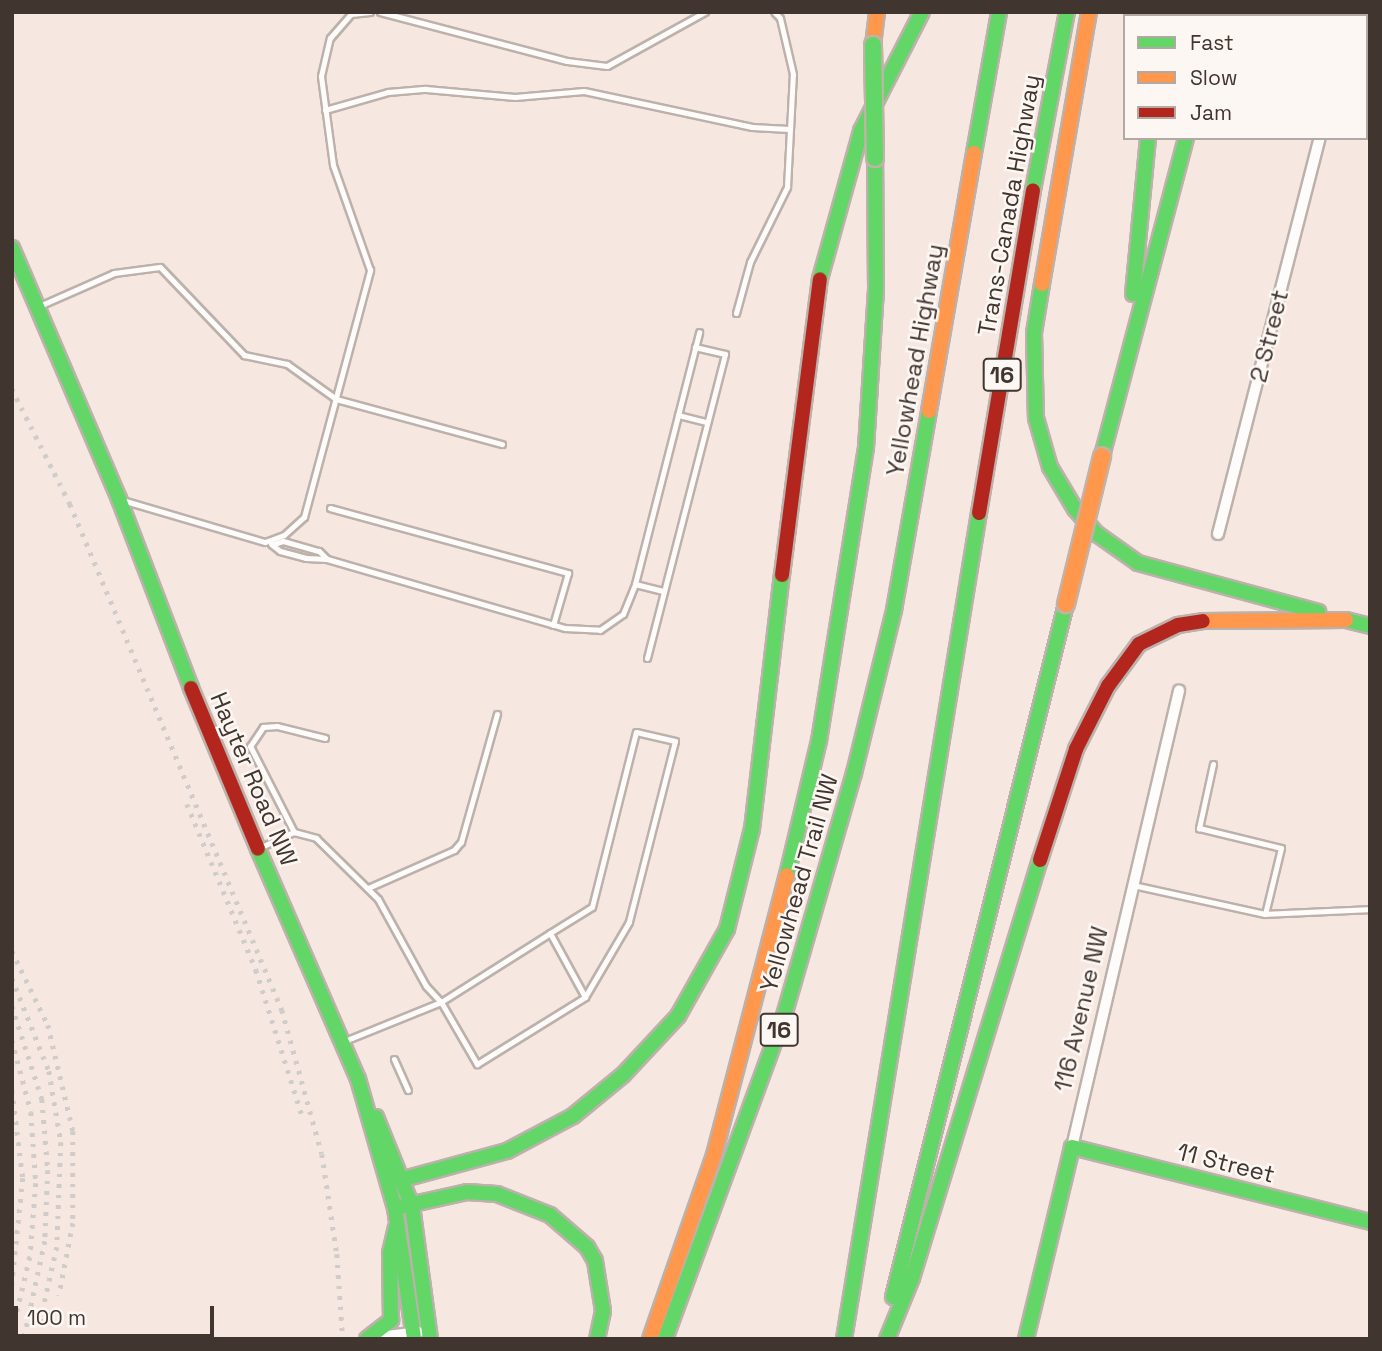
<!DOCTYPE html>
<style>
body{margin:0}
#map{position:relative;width:1382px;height:1351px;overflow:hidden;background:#f6e8e1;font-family:"Space Grotesk",sans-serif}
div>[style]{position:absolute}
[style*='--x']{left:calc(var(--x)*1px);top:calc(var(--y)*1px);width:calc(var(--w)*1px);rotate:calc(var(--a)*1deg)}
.roads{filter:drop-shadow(2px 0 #bcb1ab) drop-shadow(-2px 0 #bcb1ab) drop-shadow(0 2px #bcb1ab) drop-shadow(0 -2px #bcb1ab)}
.lane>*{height:5px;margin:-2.5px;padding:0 2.5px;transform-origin:2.5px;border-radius:2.5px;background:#fefcfa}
.street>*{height:10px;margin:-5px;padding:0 5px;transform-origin:5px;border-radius:5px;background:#fefcfa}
.fast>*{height:14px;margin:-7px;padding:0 7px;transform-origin:7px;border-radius:7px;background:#63d668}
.slow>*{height:14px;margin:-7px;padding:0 7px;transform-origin:7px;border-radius:7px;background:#ff974d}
.jam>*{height:14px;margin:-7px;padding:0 7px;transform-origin:7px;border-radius:7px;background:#b3261e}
.rail>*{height:4.5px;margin-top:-2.25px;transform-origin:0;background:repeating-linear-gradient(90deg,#d0ccca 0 3.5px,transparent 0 10.5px)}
.bridges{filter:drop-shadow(2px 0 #c3b2a6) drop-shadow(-2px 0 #c3b2a6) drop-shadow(0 2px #c3b2a6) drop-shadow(0 -2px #c3b2a6)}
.fast-bridge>*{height:16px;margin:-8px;padding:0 8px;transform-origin:8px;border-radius:8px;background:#63d668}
.slow-bridge>*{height:16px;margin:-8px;padding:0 8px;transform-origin:8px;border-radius:8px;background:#ff974d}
span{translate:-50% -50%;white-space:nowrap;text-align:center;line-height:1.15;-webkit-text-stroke:5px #fdf7f4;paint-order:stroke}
.shield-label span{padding:2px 5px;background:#fdf7f4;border:2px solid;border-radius:5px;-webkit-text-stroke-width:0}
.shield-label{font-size:23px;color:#41352f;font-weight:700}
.street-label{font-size:24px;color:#41352f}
.frame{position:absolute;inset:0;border:14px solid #41352f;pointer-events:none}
.legend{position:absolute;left:1123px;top:14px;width:245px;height:126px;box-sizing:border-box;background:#fdf7f4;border:2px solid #b2a9a5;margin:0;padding:9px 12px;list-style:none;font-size:21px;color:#41352f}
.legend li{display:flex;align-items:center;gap:14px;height:35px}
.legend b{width:35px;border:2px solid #b2a9a5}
.scale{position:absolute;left:14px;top:1306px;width:200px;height:32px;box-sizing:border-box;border:4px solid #41352f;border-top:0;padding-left:9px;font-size:21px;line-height:24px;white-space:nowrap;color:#41352f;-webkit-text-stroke:5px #fdf7f4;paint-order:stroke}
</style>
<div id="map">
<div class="roads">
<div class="lane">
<i style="--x:380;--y:12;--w:193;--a:14.7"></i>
<i style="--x:567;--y:61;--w:40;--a:7.1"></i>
<i style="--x:607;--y:66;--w:112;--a:-28.9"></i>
<i style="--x:325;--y:110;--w:66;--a:-15.9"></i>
<i style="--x:388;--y:92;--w:38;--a:-5"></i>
<i style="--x:426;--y:89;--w:89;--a:5.1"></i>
<i style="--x:515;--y:97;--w:69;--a:-5"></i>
<i style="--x:584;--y:91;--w:172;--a:12.1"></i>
<i style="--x:752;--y:127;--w:37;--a:3"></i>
<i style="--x:37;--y:307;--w:84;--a:-23.8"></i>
<i style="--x:114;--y:273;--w:46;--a:-7.4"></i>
<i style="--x:160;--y:267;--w:122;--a:46.3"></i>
<i style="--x:244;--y:355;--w:44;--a:11.8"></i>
<i style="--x:287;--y:364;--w:60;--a:35.5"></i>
<i style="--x:336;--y:399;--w:172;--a:15.2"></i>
<i style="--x:736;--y:313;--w:53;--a:-74.6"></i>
<i style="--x:750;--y:262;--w:84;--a:-63.7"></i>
<i style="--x:787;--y:187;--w:113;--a:-87"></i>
<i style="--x:793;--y:74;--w:57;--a:-103.1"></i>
<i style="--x:780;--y:18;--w:8;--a:-135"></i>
<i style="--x:678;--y:415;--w:30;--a:14"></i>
<i style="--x:122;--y:500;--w:149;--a:16.4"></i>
<i style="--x:265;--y:542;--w:20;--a:-20"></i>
<i style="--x:284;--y:535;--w:27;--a:-42"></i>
<i style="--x:304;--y:517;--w:256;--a:-75"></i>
<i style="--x:370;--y:270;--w:111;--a:-109.4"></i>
<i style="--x:333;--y:165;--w:90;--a:-97.7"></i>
<i style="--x:321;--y:76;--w:39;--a:-77"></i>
<i style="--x:330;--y:38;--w:32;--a:-49"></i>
<i style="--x:351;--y:14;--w:19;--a:-6"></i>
<i style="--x:330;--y:508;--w:247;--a:15.3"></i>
<i style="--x:568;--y:573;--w:54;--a:106.1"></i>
<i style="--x:271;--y:544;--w:11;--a:38"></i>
<i style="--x:280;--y:551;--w:27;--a:15"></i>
<i style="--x:306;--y:558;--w:21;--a:3"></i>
<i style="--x:274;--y:544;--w:9;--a:-18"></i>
<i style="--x:283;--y:541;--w:37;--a:16"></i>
<i style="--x:319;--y:551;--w:11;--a:45"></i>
<i style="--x:327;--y:559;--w:248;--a:16.2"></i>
<i style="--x:565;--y:628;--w:35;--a:3"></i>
<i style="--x:600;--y:630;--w:28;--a:-35"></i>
<i style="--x:623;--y:614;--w:32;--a:-68"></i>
<i style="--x:635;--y:584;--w:260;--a:-75.7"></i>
<i style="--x:635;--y:584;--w:30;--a:14"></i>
<i style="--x:647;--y:658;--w:314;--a:-75.6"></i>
<i style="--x:725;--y:354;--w:31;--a:-167"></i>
<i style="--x:325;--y:738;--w:49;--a:-166"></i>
<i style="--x:277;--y:726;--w:14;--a:176"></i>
<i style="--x:263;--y:727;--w:23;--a:124"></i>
<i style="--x:250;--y:746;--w:97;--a:62.9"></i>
<i style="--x:294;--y:832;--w:23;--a:15"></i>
<i style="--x:316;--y:838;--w:87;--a:44.5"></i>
<i style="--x:378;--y:899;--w:99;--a:61.1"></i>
<i style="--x:426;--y:986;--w:22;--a:47"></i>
<i style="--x:441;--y:1002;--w:129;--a:-32.3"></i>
<i style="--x:550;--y:933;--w:49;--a:-31.8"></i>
<i style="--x:592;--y:907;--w:180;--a:-75.9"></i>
<i style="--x:636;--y:732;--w:40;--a:13"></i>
<i style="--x:675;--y:741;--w:187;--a:104.3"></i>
<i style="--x:629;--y:922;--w:87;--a:120.4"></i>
<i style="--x:585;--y:997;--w:73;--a:-118.7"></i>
<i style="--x:1213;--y:764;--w:66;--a:102.3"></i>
<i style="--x:1199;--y:828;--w:84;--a:13.7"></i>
<i style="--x:1281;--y:848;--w:68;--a:103.6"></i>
<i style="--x:259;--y:848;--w:38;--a:-25"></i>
<i style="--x:1133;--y:885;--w:135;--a:12.4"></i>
<i style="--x:1265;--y:914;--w:105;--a:-2.7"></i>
<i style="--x:368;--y:888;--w:94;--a:-23.8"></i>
<i style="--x:454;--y:850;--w:11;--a:-49"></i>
<i style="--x:461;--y:842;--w:133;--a:-74.3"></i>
<i style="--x:342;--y:1042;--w:107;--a:-22"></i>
<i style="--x:441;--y:1002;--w:72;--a:59.9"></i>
<i style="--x:477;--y:1064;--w:127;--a:-31.8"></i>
<i style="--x:394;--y:1059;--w:34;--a:66"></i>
</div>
<div class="street">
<i style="--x:1355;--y:16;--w:4;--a:-76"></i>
<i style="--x:1218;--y:534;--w:409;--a:-75.6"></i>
<i style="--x:1072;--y:1147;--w:469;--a:-76.8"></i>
<i style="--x:369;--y:1338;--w:50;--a:-6.8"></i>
</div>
<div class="fast">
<i style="--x:1155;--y:12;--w:4;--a:90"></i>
<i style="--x:1225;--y:16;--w:4;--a:-76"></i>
<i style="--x:974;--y:153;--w:143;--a:-79.9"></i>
<i style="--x:1033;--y:190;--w:181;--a:-79.2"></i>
<i style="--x:12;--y:248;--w:273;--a:66.9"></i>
<i style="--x:119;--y:499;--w:202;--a:69.1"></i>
<i style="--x:820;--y:279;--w:154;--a:-74.5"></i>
<i style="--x:861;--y:131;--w:134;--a:-62.9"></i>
<i style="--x:1042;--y:284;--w:50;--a:99.3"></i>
<i style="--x:1034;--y:333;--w:85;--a:88.7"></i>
<i style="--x:1036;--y:418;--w:51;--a:74.1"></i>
<i style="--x:1050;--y:467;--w:49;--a:59.2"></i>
<i style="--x:1075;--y:509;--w:33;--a:49"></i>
<i style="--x:1097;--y:534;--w:50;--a:35.3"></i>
<i style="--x:1138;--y:563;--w:187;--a:15.2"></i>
<i style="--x:1133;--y:294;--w:157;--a:-84.5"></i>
<i style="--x:1102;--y:456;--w:329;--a:-75.2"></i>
<i style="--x:1346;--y:620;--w:25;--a:14"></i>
<i style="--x:258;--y:849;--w:251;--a:66.5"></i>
<i style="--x:358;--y:1079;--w:134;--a:74"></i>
<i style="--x:395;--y:1208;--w:132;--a:81.7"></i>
<i style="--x:787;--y:875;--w:138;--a:-76.6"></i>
<i style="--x:819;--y:741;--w:297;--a:-80.9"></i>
<i style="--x:866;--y:448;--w:158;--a:-86.4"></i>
<i style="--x:876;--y:290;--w:132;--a:-90.4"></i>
<i style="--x:376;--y:1117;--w:96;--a:68"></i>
<i style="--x:412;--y:1206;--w:134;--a:82.3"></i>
<i style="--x:389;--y:1183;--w:122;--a:-15.2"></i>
<i style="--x:507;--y:1151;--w:75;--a:-27.9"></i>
<i style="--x:573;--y:1116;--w:65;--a:-39.4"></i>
<i style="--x:623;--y:1075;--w:81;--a:-47"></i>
<i style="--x:678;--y:1016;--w:100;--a:-60.6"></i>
<i style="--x:727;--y:929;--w:103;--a:-76"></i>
<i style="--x:752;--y:829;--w:256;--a:-83.3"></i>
<i style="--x:395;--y:1208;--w:74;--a:-12.5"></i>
<i style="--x:467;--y:1192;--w:30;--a:4"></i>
<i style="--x:497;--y:1194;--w:57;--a:21.6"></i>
<i style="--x:550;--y:1215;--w:49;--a:40.9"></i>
<i style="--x:587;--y:1247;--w:16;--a:60"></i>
<i style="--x:595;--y:1261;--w:51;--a:80.9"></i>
<i style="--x:603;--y:1311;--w:29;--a:102"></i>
<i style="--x:893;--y:1297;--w:714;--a:-75.98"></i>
<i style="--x:367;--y:1339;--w:31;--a:-38"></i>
<i style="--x:391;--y:1320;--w:67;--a:-90.9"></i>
<i style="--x:390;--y:1253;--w:26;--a:-77"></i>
<i style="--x:665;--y:1339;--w:341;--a:-69.8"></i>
<i style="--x:783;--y:1019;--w:256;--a:-73.9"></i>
<i style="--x:854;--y:773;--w:168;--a:-76.2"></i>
<i style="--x:894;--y:610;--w:202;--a:-80"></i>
<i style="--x:844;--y:1339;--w:837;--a:-80.72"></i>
<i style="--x:887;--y:1339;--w:66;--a:-67.7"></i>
<i style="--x:912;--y:1278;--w:437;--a:-73"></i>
<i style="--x:1026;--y:1339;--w:197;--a:-76.5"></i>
<i style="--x:1072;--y:1147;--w:307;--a:14.1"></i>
</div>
<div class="slow">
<i style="--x:873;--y:45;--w:33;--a:-83"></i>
<i style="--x:1042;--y:284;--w:276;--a:-80.2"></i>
<i style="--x:929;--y:411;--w:262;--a:-80.1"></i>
<i style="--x:1203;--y:621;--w:143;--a:-0.4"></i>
<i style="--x:650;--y:1339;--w:195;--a:-70.8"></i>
<i style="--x:714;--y:1155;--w:289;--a:-75.4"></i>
</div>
<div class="jam">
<i style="--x:979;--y:513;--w:327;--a:-80.5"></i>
<i style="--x:782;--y:575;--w:298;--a:-82.7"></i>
<i style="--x:191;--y:688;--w:174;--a:67.4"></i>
<i style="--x:1040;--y:860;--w:117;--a:-72"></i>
<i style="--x:1076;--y:749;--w:71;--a:-63.1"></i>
<i style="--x:1108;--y:686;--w:52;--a:-53.6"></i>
<i style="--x:1139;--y:644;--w:43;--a:-26"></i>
<i style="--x:1178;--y:625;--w:25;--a:-9"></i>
</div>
</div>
<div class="rail">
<i style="--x:12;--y:389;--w:129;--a:63.2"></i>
<i style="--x:70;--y:504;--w:549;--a:67.27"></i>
<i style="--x:282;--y:1010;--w:149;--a:74.5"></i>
<i style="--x:322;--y:1154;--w:101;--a:81.5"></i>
<i style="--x:337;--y:1254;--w:85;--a:86"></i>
<i style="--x:187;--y:804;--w:180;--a:67.4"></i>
<i style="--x:256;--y:970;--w:152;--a:72.4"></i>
<i style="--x:12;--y:951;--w:82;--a:64.1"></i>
<i style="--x:48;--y:1025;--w:109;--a:76.7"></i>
<i style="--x:73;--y:1131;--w:92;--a:90"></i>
<i style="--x:73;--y:1223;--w:74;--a:100.9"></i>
<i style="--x:12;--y:978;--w:100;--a:68.3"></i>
<i style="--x:49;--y:1071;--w:72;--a:80.4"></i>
<i style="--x:61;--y:1142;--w:105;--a:92.2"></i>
<i style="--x:57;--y:1247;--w:82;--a:102.7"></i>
<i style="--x:12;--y:1006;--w:98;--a:72.1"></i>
<i style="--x:42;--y:1099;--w:71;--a:85.2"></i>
<i style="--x:48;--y:1170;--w:71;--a:92.4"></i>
<i style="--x:45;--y:1241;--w:100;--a:102.1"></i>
<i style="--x:12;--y:1040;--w:74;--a:75.2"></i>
<i style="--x:31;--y:1112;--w:71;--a:86"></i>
<i style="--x:36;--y:1183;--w:74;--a:94.6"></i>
<i style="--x:30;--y:1257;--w:78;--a:103.3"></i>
<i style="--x:12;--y:1090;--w:89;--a:82.9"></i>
<i style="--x:23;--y:1178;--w:107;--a:95.9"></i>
</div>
<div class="bridges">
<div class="fast-bridge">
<i style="--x:873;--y:45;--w:113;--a:89"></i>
</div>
<div class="slow-bridge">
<i style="--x:1066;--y:604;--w:152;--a:-76.3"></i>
</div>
</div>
<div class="shield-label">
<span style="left:1002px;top:375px">16</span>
<span style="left:779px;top:1030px">16</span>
</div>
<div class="street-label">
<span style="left:1009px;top:205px;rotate:-80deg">Trans-Canada Highway</span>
<span style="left:1269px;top:336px;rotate:-76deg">2 Street</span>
<span style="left:915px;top:360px;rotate:-80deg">Yellowhead Highway</span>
<span style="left:254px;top:779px;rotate:67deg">Hayter Road NW</span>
<span style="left:799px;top:883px;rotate:-74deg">Yellowhead Trail NW</span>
<span style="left:1081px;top:1009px;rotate:-77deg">116 Avenue NW</span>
<span style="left:1226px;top:1163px;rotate:14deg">11 Street</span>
</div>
<div class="frame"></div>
<ul class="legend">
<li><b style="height:9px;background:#63d668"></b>Fast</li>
<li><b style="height:9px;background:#ff974d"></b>Slow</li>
<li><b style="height:9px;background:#b3261e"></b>Jam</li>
</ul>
<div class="scale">100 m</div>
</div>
